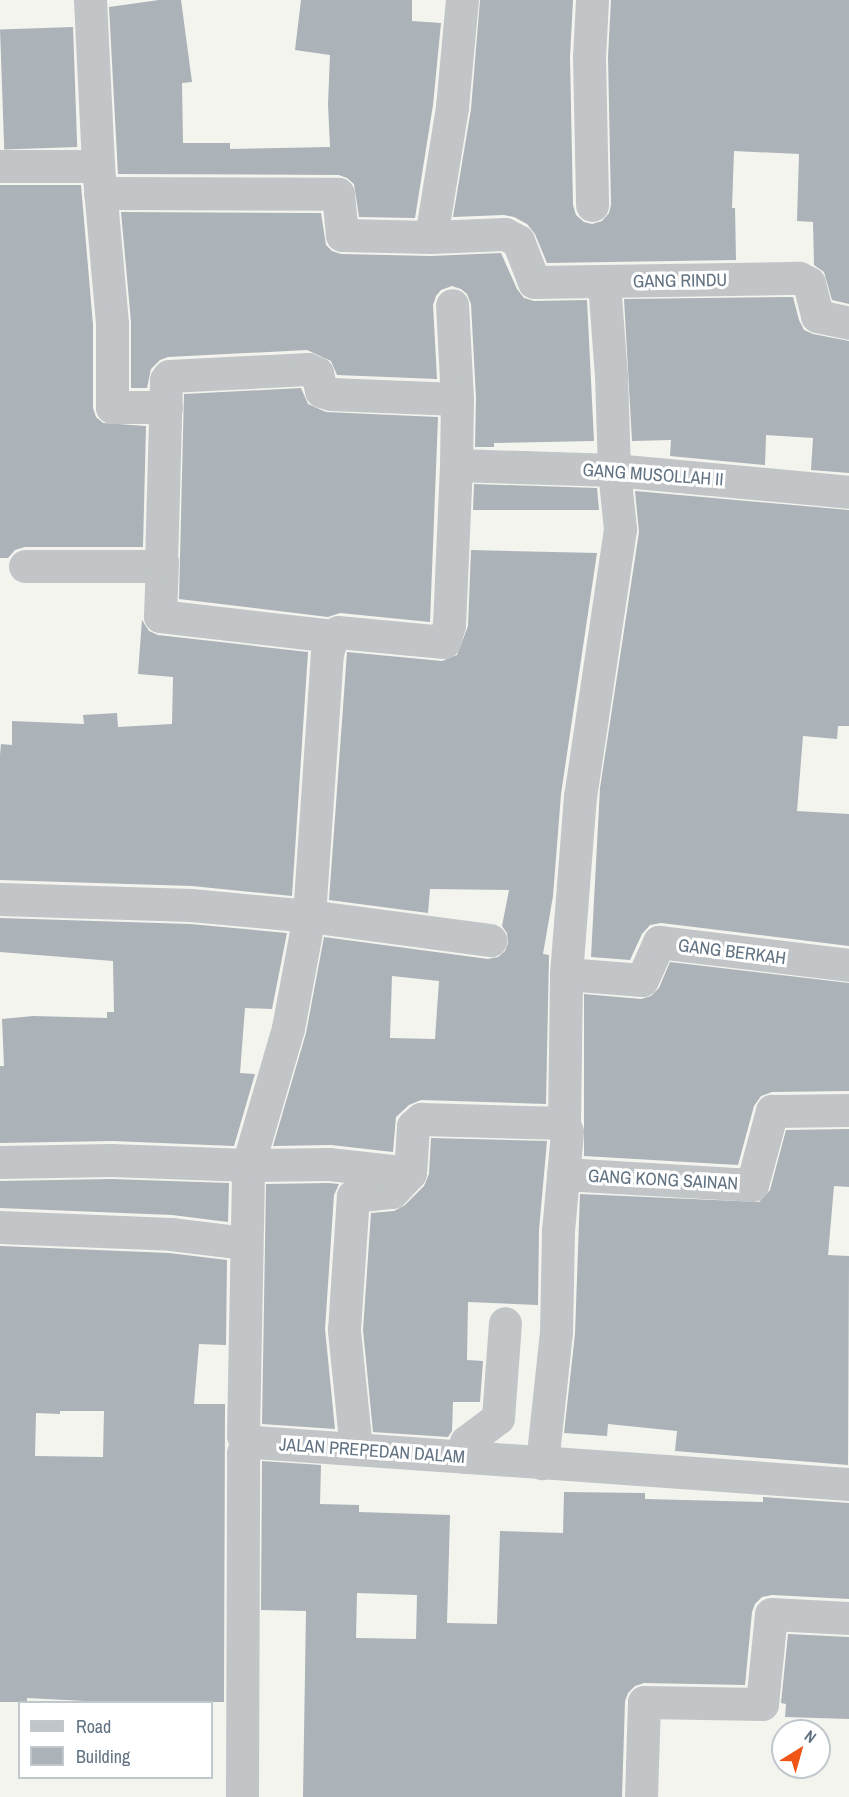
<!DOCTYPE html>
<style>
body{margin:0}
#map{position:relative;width:849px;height:1797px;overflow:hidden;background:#f4f4ef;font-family:"Archivo Narrow",sans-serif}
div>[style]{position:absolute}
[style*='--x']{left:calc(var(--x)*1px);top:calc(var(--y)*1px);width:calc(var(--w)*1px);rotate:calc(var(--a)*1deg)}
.building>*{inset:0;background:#abb2b8;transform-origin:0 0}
.minor>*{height:33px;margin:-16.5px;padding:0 16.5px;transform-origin:16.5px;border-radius:16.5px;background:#c1c5c8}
span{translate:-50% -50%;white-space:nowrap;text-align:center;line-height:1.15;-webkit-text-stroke:6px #fff;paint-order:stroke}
.street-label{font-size:18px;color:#617282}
.legend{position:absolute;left:18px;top:1701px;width:195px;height:78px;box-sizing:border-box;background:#fff;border:2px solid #c0c7cd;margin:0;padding:8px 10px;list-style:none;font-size:18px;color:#617282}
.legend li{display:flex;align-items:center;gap:12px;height:30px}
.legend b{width:30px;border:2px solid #c0c7cd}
.north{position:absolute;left:771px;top:1719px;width:60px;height:60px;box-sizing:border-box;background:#fff;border:2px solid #c0c7cd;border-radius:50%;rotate:37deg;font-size:16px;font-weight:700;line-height:24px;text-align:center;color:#617282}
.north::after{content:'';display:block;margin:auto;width:21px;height:27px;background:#ee5516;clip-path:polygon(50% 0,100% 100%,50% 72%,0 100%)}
</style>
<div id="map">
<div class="building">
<i style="clip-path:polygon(159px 0,181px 0,192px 82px,182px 83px,183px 143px,230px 143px,230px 149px,330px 147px,328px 104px,330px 55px,295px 50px,301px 0,412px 0,412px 21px,441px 23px,433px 105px,415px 218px,359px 217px,354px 184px,347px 178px,339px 175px,118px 174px,109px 7px)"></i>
<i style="clip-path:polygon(480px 0,573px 0,570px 57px,573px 205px,576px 215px,584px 222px,592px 224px,602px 221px,609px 213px,611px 205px,608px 57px,611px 0,849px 0,849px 304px,832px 300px,824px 272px,814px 265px,813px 222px,797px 221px,799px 154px,734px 151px,732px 208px,735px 208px,736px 260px,547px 263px,535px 234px,527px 224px,514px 217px,504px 215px,453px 217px,471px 109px)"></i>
<i style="left:73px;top:27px;width:120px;height:73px;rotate:88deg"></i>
<i style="clip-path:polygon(0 185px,81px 185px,93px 325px,93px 408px,96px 417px,103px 423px,146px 426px,143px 547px,25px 547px,15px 550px,8px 558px,0 558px)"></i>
<i style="clip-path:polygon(121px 212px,321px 213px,326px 245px,332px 251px,341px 254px,431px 256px,501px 253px,517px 289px,524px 298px,534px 301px,587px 300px,594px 441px,494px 443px,494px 447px,475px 447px,476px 398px,471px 304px,467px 294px,461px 289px,452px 286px,441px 290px,436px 296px,433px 305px,437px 379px,337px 375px,331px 361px,307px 350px,168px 357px,160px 360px,151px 369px,147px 388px,131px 388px,131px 322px)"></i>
<i style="clip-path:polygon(793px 297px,799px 320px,804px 330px,813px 334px,849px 341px,849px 473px,811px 470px,813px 438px,766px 435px,765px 465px,670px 456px,671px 440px,632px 441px,624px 299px)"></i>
<i style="clip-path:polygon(301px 388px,308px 404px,326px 412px,438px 417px,430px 622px,340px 613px,328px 617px,179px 599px,184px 394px)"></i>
<i style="clip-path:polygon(474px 484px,597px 488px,599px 510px,473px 510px)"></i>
<i style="clip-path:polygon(635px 491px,849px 510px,849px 726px,838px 726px,837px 739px,803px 736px,797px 811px,849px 814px,849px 946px,661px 923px,650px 925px,642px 934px,630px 960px,591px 957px,600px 788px,639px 532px)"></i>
<i style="clip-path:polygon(evenodd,471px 550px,597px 553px,561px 794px,553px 896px,543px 954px,549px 955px,546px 1104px,421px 1100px,409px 1105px,396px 1117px,393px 1152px,331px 1145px,273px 1146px,306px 1033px,324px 937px,488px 959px,498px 957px,505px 951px,508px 943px,507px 933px,502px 926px,509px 890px,430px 889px,428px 913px,329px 900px,347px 652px,442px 661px,457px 655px,468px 626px,471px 550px,392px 976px,439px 981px,435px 1039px,390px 1038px,392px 976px)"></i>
<i style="clip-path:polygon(142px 620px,149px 631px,158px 635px,308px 652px,292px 896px,192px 886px,0 880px,0 755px,1px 744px,12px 745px,12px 721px,84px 724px,83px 715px,117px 713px,118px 727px,172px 724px,173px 677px,138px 674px)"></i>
<i style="clip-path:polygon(0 918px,190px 924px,287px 933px,272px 1009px,245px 1008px,240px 1073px,255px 1074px,234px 1146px,112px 1141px,0 1143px,0 1066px,4px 1066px,2px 1019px,33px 1016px,107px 1018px,107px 1012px,114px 1012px,113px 961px,0 952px)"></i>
<i style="clip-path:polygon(670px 962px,849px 983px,849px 1091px,772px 1092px,761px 1096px,754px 1106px,738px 1165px,584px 1156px,584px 994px,641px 999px,651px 996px,659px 988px)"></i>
<i style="clip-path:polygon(849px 1129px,849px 1187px,834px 1186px,828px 1255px,849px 1256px,848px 1465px,675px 1451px,677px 1431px,608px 1424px,607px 1436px,564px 1433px,575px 1334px,580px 1194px,759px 1202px,770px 1190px,786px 1130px)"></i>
<i style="clip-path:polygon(431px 1138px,547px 1141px,539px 1230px,538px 1305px,468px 1302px,467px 1360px,483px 1361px,480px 1402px,453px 1402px,452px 1431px,448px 1437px,373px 1432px,363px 1330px,371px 1213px,394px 1211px,405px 1205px,424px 1186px,429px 1174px)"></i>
<i style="clip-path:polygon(111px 1179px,229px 1183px,228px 1222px,172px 1215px,0 1208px,0 1181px)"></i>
<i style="clip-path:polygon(328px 1183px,339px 1184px,334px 1195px,325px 1329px,335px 1429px,262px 1424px,266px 1184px)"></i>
<i style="clip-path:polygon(evenodd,0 1246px,169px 1253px,227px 1260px,226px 1345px,199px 1344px,194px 1404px,225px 1404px,224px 1702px,104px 1702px,27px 1698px,27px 1702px,0 1702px,0 1246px,60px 1411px,104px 1411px,103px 1457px,35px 1456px,36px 1413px,60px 1414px,60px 1411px)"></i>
<i style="clip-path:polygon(evenodd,262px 1461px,321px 1465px,320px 1504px,359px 1505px,359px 1512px,450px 1515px,447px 1623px,497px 1624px,500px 1531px,563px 1533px,564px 1492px,645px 1493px,645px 1499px,763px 1502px,763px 1497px,849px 1503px,849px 1599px,772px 1595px,762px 1597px,755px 1604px,752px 1612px,745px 1685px,644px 1683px,635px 1686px,628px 1693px,625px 1701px,622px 1797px,303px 1797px,306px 1611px,261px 1610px,262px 1461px,357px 1593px,417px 1595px,416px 1639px,356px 1638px,357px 1593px)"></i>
<i style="clip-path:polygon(788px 1634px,849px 1637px,849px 1719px,785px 1717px,786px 1704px,781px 1703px)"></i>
</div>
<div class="minor">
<i style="--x:90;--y:0;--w:166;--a:87.2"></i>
<i style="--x:98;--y:166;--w:159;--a:84.9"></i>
<i style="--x:112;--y:324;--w:83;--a:90"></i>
<i style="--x:112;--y:407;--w:54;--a:0"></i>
<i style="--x:592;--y:0;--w:57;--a:93"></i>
<i style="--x:589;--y:57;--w:148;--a:88.8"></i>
<i style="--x:0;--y:166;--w:98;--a:0"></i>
<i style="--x:100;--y:193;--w:238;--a:0.2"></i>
<i style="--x:338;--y:194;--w:41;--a:84.4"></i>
<i style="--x:342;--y:235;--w:89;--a:1.3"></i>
<i style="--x:431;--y:237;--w:74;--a:-2.3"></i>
<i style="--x:505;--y:234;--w:15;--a:28"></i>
<i style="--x:518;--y:241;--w:44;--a:68.7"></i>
<i style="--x:534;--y:282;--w:265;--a:-0.9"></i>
<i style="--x:799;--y:278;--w:11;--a:27"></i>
<i style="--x:809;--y:283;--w:34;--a:76"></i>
<i style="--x:817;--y:316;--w:33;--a:12"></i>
<i style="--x:431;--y:237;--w:132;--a:-80.8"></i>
<i style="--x:452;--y:107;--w:107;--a:-84.7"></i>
<i style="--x:456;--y:465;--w:158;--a:1.8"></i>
<i style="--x:614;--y:470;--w:236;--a:5.3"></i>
<i style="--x:162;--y:561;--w:55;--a:92.1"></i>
<i style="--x:160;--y:616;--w:174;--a:6.6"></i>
<i style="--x:333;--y:636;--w:6;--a:-39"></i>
<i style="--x:338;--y:632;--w:106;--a:5.4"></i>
<i style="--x:444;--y:642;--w:18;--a:-74"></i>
<i style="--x:449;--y:625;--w:160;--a:-87.5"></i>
<i style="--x:456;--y:465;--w:66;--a:-89.1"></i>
<i style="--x:457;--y:399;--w:94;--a:-93"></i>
<i style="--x:25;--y:566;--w:130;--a:0"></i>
<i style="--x:155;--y:566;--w:7;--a:-27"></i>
<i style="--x:161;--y:563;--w:183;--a:-88.4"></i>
<i style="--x:166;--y:380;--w:5;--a:-53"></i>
<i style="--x:169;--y:376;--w:139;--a:-2.9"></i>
<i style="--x:308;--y:369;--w:10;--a:24"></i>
<i style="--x:317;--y:373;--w:18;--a:77"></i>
<i style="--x:321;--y:391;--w:10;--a:17"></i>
<i style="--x:331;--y:394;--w:126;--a:2.3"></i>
<i style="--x:0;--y:899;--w:191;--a:1.8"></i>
<i style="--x:191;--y:905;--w:119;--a:5.3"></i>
<i style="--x:309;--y:916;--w:183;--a:7.6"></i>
<i style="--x:566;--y:974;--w:76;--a:4.5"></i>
<i style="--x:642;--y:980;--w:42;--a:-65.9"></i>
<i style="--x:659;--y:942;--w:191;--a:6.9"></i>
<i style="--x:564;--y:1123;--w:149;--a:-89.2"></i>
<i style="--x:566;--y:974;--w:178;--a:-85.5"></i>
<i style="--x:580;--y:797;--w:271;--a:-81.5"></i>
<i style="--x:620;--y:529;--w:59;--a:-95.8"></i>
<i style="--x:614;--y:470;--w:94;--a:-91.8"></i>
<i style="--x:611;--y:376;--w:94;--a:-94.3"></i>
<i style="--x:0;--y:1162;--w:111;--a:-1"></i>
<i style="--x:111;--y:1160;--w:137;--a:2.1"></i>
<i style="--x:248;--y:1165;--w:81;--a:-0.7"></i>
<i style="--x:329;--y:1164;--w:81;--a:6.3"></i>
<i style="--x:410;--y:1173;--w:47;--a:-86.3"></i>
<i style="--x:413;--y:1126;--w:11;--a:-41"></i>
<i style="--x:421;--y:1119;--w:143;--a:1.6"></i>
<i style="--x:564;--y:1123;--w:9;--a:72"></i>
<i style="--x:567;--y:1132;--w:98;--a:95.2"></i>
<i style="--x:558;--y:1230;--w:102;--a:91.1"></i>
<i style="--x:556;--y:1332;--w:132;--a:96.1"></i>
<i style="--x:563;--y:1174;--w:189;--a:3.3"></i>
<i style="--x:752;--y:1185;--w:77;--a:-74.9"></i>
<i style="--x:772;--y:1111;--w:77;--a:-0.7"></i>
<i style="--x:0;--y:1227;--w:171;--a:2.3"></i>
<i style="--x:171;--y:1234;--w:75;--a:6.9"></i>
<i style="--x:246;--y:1445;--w:10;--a:-107"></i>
<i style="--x:243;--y:1435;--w:270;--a:-88.9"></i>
<i style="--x:248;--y:1165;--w:143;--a:-73.7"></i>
<i style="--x:288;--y:1028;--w:114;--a:-79.4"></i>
<i style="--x:309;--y:916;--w:264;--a:-86.1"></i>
<i style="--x:327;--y:653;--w:18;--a:-71"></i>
<i style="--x:246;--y:1445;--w:9;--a:-18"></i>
<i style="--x:255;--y:1442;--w:595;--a:4.04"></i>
<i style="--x:356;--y:1449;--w:120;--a:-95.8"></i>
<i style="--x:344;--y:1330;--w:134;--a:-86.2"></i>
<i style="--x:353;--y:1196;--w:39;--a:-6"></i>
<i style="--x:392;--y:1192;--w:26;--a:-47"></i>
<i style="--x:465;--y:1457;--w:15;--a:-86"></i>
<i style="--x:466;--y:1442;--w:40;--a:-37"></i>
<i style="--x:498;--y:1418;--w:95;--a:-85.8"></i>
<i style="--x:242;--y:1797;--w:344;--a:-89.8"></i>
<i style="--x:243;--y:1453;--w:9;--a:-69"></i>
<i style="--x:641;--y:1797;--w:95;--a:-88.2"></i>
<i style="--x:644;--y:1702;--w:118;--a:1"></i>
<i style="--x:762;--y:1704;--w:90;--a:-84.3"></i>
<i style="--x:771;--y:1614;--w:78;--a:2.9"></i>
</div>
<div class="street-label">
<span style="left:680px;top:281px;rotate:-1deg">GANG RINDU</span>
<span style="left:653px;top:475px;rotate:4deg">GANG MUSOLLAH II</span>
<span style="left:732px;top:952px;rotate:7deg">GANG BERKAH</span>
<span style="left:663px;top:1180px;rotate:3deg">GANG KONG SAINAN</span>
<span style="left:372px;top:1451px;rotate:4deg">JALAN PREPEDAN DALAM</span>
</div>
<ul class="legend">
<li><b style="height:8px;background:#c1c5c8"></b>Road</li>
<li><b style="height:16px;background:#abb2b8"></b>Building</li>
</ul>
<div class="north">N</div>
</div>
